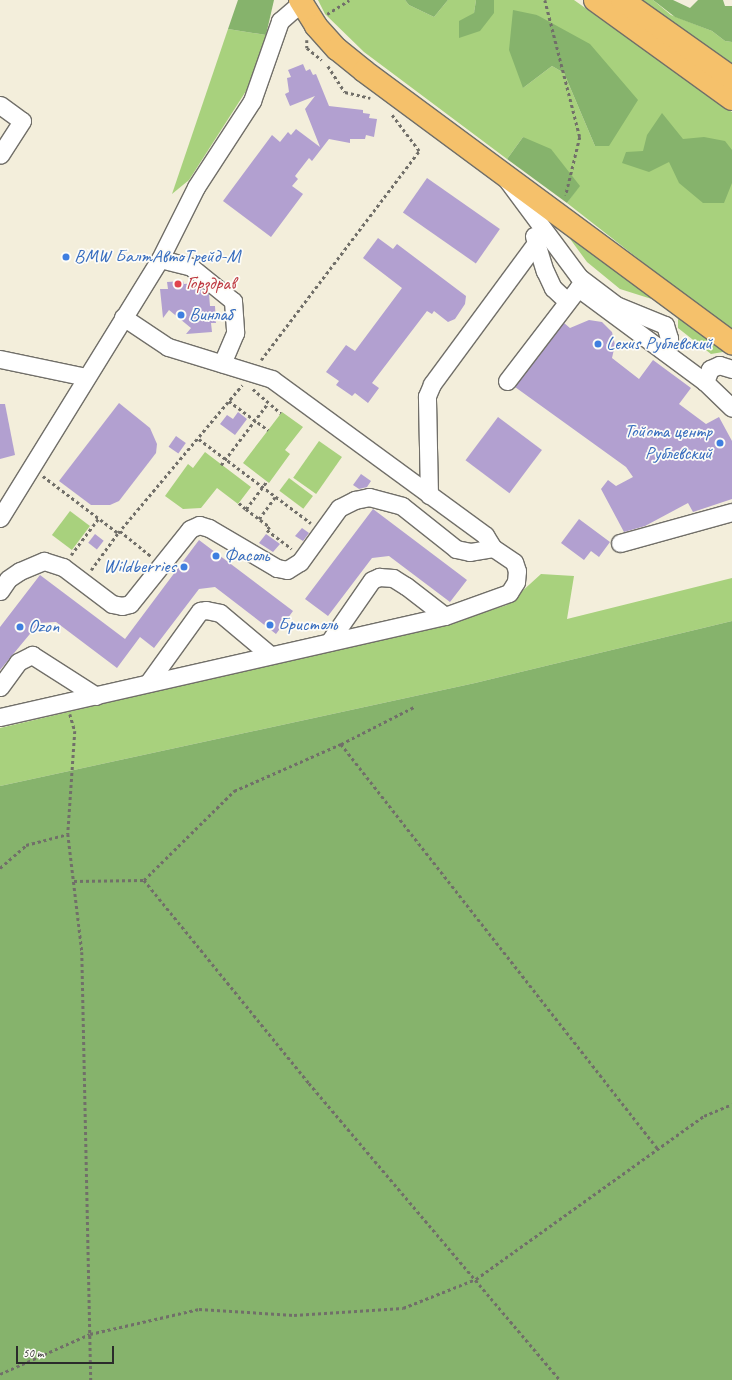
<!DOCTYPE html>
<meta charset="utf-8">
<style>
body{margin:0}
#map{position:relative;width:732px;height:1380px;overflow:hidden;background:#f3eedb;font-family:Caveat,sans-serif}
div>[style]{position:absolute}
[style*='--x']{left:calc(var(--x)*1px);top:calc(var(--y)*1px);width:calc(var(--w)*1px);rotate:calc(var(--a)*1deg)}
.green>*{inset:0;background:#a8d17d;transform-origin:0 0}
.forest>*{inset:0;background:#86b36c}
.building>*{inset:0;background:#b2a0d0;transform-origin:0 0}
.path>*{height:2.5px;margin-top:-1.25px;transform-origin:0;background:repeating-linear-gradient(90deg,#716f69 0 3px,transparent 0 6px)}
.roads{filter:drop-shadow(1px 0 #716f69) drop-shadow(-1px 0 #716f69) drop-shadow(0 1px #716f69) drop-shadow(0 -1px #716f69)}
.minor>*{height:17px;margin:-8.5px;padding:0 8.5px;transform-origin:8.5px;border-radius:8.5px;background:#fff}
.major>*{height:22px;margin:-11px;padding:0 11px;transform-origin:11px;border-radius:11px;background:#f5c16b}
.dots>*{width:11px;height:11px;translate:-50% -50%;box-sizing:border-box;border:2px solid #fdfcf7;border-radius:50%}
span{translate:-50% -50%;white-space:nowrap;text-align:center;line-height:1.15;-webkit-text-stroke:3.5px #fdfcf7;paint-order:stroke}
.shop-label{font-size:19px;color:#366cbe}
.left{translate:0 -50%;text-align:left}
.right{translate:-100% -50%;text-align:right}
.health-label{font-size:19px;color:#be3a42}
.scale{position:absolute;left:16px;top:1346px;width:98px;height:18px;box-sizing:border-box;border:2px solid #2b2b2b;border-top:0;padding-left:5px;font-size:12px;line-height:14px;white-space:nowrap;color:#2b2b2b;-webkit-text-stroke:3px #fdfcf7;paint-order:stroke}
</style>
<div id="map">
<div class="green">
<i style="clip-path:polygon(evenodd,318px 0,405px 0,409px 5px,434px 17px,448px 0,476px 0,474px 13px,494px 13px,494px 0,574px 0,732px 112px,732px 332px,567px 203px,579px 186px,523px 137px,507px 159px,364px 52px,325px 14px,318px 0,537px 15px,609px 146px,595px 146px,564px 73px,552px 66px,523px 88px,537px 15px)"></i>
<i style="clip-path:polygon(637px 0,653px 0,671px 15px,712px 31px,725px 41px,732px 42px,732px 67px)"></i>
<i style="clip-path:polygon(228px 29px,266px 35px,248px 88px,189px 180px,172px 194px)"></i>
<i style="clip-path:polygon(565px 232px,732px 352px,732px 355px,723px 352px,711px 354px,678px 328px,678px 319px,672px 310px,658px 301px,620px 289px,587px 262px)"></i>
<i style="clip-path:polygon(282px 412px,303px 427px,285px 450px,290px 454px,269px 483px,243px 463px)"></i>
<i style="left:319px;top:441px;width:28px;height:45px;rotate:35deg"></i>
<i style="clip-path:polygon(205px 452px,251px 487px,238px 504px,217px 488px,201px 508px,183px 509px,165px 496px,188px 464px,193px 468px)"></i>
<i style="left:289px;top:478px;width:30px;height:16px;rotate:37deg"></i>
<i style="left:70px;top:511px;width:25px;height:30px;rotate:37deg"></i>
<i style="clip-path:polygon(541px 574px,574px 576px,567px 619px,732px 578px,732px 621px,475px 683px,0 786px,0 728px,453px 622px,507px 605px)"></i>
</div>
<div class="forest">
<i style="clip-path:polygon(238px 0,274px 0,266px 35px,228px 29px)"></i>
<i style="clip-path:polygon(405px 0,448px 0,434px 17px,409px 5px)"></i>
<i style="clip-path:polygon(476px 0,494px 0,494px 13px,480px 31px,459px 38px,459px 21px,474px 13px)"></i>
<i style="clip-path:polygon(653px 0,673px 0,690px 8px,698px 0,723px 0,725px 6px,732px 6px,732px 42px,725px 41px,712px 31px,675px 17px)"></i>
<i style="clip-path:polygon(513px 10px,537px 15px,590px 44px,638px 100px,609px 146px,595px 146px,564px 73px,552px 66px,523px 88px,509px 50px)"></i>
<i style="clip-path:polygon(662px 113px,683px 139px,704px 137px,725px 141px,732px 150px,732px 183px,724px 203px,703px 203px,679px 183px,669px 162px,649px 172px,622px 163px,626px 152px,643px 151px,647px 135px)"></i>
<i style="clip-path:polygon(523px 137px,551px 149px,580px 186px,567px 203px,507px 159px)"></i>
<i style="clip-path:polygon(732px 621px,732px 1380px,0 1380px,0 786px,475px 683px)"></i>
</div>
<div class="building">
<i style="clip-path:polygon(303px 64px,306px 71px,310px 69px,313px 75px,316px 74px,329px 106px,363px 110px,363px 113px,370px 114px,369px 118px,377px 119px,374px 137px,366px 135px,365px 139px,350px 139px,350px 143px,329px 139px,312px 161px,309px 158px,295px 176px,298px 179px,292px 186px,303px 194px,271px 237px,223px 201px,272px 135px,280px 142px,288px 132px,291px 135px,296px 129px,320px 147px,305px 109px,315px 96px,290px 106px,285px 94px,289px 92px,287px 78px,291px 77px,288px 70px)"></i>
<i style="left:427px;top:178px;width:89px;height:42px;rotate:35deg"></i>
<i style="clip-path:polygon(378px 238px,393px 249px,397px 244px,466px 296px,465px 304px,455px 319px,448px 322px,434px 311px,432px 314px,427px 311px,372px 383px,379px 388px,368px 403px,355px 393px,352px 396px,336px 385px,339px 381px,326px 372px,346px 345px,355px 351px,402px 288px,363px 258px)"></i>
<i style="clip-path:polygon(183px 281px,184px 284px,195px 283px,209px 294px,210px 306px,215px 306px,216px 323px,211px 323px,212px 332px,186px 334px,191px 328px,169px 310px,163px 318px,160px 289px,168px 289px,167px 282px)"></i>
<i style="clip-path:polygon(589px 320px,602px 322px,612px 332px,615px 345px,612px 358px,639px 379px,653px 360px,691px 388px,679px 404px,706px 424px,719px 417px,732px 441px,732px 499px,693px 512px,688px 503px,645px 526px,624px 532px,601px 489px,608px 480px,616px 486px,633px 477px,626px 467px,515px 387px,564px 323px,570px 328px)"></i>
<i style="clip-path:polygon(119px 403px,150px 428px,157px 444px,156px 453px,119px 501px,110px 505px,91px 505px,59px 481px)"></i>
<i style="clip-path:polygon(0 404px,5px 404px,15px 455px,0 459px)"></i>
<i style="clip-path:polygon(238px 412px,247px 419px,235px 435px,220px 424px,227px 415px,233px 419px)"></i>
<i style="left:498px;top:417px;width:55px;height:54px;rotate:37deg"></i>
<i style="left:176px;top:436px;width:12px;height:13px;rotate:35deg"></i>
<i style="clip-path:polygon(361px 474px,371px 481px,367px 487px,359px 489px,353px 485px)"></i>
<i style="clip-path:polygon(373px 509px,467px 580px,450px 602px,389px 556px,372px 558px,328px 616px,305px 599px)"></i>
<i style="clip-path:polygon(579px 519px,610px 542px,599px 557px,591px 551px,584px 560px,561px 543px)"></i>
<i style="clip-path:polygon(302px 528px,309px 533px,303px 541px,295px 536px)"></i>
<i style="left:95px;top:534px;width:11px;height:11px;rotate:38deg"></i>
<i style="clip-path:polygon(266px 534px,280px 544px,273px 552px,259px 543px)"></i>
<i style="clip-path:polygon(199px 540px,293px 611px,276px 634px,215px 587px,199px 589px,154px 648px,140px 637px,117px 668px,56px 622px,39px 623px,0 670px,0 627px,40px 575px,125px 639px)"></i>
</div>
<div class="path">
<i style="--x:545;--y:0;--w:141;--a:75.7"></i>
<i style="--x:580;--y:137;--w:60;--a:103.6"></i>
<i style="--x:327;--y:14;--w:26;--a:-32"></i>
<i style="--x:307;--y:40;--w:8;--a:90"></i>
<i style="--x:307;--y:48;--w:19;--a:39"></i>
<i style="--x:328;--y:66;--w:31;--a:57"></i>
<i style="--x:345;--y:92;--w:26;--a:13"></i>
<i style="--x:261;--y:360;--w:262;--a:-52.9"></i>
<i style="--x:419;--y:151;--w:46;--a:-127.1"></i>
<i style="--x:253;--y:389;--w:37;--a:41"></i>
<i style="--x:229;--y:401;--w:49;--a:36.6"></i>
<i style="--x:199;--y:439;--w:140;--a:36.9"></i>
<i style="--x:221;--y:465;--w:78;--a:-52.8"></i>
<i style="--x:43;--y:476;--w:94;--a:37.2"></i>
<i style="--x:118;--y:533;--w:193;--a:-50"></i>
<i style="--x:239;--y:503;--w:9;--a:41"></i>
<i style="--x:246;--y:509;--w:35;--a:-53"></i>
<i style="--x:246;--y:509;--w:30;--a:37"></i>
<i style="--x:270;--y:527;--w:4;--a:135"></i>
<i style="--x:267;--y:530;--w:31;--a:37"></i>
<i style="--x:259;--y:519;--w:27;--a:-54"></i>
<i style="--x:120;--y:531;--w:40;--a:39"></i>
<i style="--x:71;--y:555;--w:45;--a:-53.1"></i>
<i style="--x:91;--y:570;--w:46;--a:-53.9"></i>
<i style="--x:70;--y:714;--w:18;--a:74"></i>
<i style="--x:75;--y:731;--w:103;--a:93.9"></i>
<i style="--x:68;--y:834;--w:119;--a:83.2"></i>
<i style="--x:82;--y:952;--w:428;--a:88.8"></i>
<i style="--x:341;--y:744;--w:514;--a:51.95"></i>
<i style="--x:0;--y:868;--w:35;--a:-41"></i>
<i style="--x:26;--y:845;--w:43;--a:-14.7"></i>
<i style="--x:144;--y:880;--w:262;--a:50.9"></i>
<i style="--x:309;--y:1083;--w:389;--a:49.8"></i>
<i style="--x:74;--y:881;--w:70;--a:-0.8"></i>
<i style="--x:144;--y:880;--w:127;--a:-44.7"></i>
<i style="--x:234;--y:791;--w:117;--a:-23.7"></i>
<i style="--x:341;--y:744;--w:82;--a:-26.9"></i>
<i style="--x:0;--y:1374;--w:98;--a:-24"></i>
<i style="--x:90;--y:1334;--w:112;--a:-12.9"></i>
<i style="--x:199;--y:1309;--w:95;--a:3.6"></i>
<i style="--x:294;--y:1315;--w:109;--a:-3.7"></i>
<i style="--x:403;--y:1308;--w:79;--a:-21.7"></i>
<i style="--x:476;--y:1279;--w:280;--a:-35.6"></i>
<i style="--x:704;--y:1116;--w:30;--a:-23"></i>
</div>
<div class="roads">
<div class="minor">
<i style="--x:0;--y:105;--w:27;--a:36"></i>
<i style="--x:22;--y:121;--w:40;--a:122.9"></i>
<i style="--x:507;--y:180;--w:121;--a:53.4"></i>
<i style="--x:579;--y:277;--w:46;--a:37.1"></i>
<i style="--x:616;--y:305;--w:53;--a:22.2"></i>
<i style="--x:665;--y:325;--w:14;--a:73"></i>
<i style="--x:669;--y:338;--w:14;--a:111"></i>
<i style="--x:534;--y:236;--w:37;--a:73"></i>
<i style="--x:545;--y:271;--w:19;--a:65"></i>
<i style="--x:553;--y:288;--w:19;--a:43"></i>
<i style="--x:160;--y:259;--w:32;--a:14"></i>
<i style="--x:191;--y:267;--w:54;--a:39"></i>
<i style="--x:233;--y:301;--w:32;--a:86"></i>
<i style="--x:235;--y:333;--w:33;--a:113"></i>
<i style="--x:0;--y:359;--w:88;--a:11.8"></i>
<i style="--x:507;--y:381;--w:117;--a:-52.6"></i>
<i style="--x:578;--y:288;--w:158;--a:36.5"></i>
<i style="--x:705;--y:382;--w:37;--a:44"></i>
<i style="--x:705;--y:382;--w:14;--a:-69"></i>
<i style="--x:710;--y:369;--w:10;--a:-24"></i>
<i style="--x:719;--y:365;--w:14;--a:17"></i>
<i style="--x:429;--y:495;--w:99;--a:-91.2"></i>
<i style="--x:427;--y:396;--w:13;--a:-67"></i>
<i style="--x:432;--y:384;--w:175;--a:-53.6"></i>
<i style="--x:0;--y:518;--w:304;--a:-58.3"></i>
<i style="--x:160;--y:259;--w:80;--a:-63.4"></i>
<i style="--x:196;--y:187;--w:103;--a:-56.9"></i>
<i style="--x:252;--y:101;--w:85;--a:-70.7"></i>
<i style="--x:280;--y:21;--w:28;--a:-41"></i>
<i style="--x:620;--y:543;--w:116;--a:-15.5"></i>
<i style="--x:0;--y:591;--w:14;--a:-56"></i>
<i style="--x:8;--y:579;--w:14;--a:-34"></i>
<i style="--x:20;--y:571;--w:26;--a:-23"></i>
<i style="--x:44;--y:561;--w:20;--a:18"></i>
<i style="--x:63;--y:567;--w:61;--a:37.1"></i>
<i style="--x:112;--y:604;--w:10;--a:11"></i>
<i style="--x:122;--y:606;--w:8;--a:-14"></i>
<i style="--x:130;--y:604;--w:96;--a:-51.3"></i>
<i style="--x:190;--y:529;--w:10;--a:-24"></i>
<i style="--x:199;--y:525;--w:10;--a:17"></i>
<i style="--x:209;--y:528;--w:79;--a:30.5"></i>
<i style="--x:277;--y:568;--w:10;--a:11"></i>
<i style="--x:287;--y:570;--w:15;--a:-32"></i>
<i style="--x:300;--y:562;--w:67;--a:-54.2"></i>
<i style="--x:339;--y:508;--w:18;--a:-27"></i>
<i style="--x:355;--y:500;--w:14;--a:-12"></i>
<i style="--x:369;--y:497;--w:34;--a:15"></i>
<i style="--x:402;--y:506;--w:69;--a:38.5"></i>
<i style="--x:456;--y:549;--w:14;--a:12"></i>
<i style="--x:470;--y:552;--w:23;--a:-10"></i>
<i style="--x:329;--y:642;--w:75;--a:-55.3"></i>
<i style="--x:372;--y:580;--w:8;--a:-23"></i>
<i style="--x:379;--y:577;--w:14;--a:4"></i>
<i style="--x:393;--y:578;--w:15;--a:32"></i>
<i style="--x:406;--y:586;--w:49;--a:37.6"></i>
<i style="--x:148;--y:683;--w:89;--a:-54.2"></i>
<i style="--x:200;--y:611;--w:6;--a:-9"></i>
<i style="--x:206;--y:610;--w:14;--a:12"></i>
<i style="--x:220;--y:613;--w:65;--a:40"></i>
<i style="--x:0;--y:687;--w:31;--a:-54"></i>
<i style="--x:18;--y:662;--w:16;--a:-27"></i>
<i style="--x:32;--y:655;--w:76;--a:32.6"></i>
<i style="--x:0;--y:717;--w:456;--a:-12.8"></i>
<i style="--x:445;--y:616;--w:68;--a:-19.8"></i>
<i style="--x:509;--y:593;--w:13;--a:-58"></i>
<i style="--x:516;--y:582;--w:11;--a:-85"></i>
<i style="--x:517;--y:571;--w:9;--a:-108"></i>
<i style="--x:514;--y:562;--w:25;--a:-146"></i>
<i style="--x:493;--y:548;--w:15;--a:-122"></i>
<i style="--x:485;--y:535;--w:264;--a:-143.8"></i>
<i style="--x:272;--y:379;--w:109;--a:-162.9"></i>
<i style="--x:168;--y:347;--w:54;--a:-146.3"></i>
</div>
<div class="major">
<i style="--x:300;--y:0;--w:31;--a:58"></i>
<i style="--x:316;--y:26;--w:31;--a:48"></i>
<i style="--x:337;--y:49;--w:35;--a:39"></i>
<i style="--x:364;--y:71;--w:458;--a:36.5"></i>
<i style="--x:595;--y:0;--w:169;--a:35.9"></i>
<i style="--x:622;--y:0;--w:135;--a:35.3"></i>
</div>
</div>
<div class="dots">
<i style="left:66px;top:257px;background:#3f7fe0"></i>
<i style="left:178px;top:284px;background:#e0444e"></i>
<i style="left:181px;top:315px;background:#3f7fe0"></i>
<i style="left:598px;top:344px;background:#3f7fe0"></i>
<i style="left:720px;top:443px;background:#3f7fe0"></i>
<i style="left:216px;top:556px;background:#3f7fe0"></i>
<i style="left:184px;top:567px;background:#3f7fe0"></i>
<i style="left:270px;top:625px;background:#3f7fe0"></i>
<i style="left:20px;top:627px;background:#3f7fe0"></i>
</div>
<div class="shop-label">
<span class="left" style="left:74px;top:257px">BMW БалтАвтоТрейд-М</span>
<span class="left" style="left:189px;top:315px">Винлаб</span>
<span class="left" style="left:606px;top:344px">Lexus Рублевский</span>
<span class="right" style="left:712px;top:443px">Тойота центр<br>Рублевский</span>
<span class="left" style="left:224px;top:556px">Фасоль</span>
<span class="right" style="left:176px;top:567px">Wildberries</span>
<span class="left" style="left:278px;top:625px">Бристоль</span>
<span class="left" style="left:28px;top:627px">Ozon</span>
</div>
<div class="health-label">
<span class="left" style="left:186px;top:284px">Горздрав</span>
</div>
<div class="scale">50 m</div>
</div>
